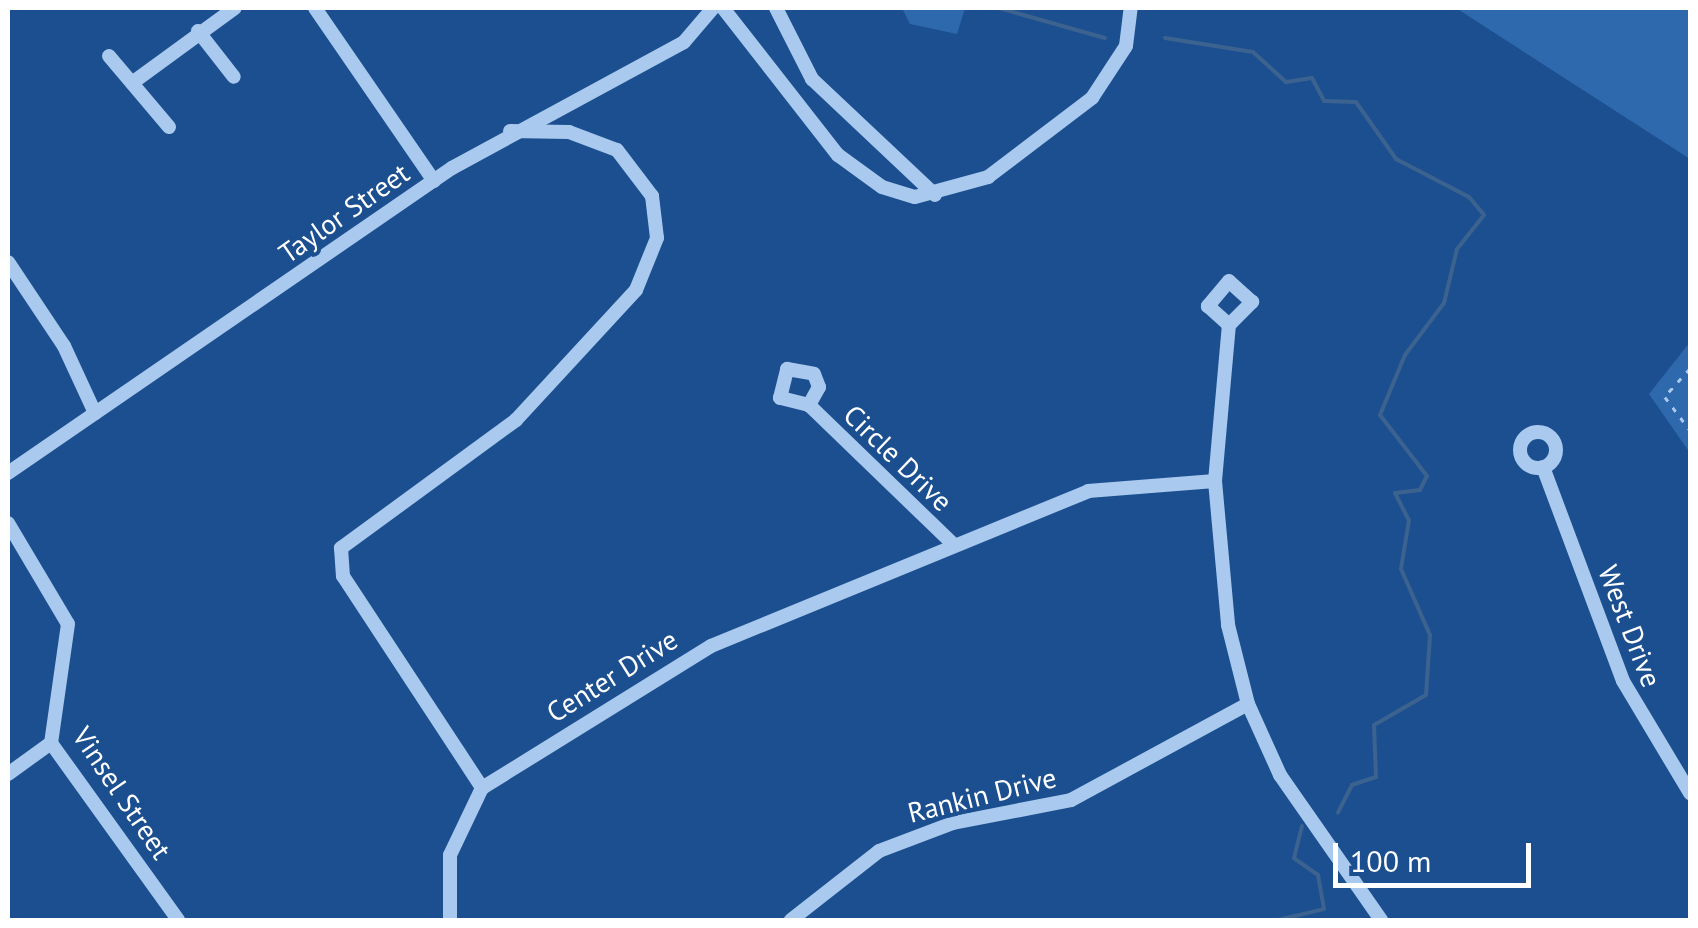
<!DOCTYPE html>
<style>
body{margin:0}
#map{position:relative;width:1698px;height:928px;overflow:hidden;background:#1b4f8f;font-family:"PT Sans",sans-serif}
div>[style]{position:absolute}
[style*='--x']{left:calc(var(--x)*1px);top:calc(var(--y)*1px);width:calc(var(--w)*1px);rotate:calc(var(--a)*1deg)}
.green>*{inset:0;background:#2e69ad}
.stream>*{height:4px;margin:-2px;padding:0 2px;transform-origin:2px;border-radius:2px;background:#3c6290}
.path>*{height:2.5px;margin-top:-1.25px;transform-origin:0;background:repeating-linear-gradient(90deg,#a9c9ee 0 5px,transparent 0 13px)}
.minor>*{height:14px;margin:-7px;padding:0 7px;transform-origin:7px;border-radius:7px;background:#a9c9ee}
.minor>.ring{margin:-7px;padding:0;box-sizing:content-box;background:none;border:14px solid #a9c9ee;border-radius:50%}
span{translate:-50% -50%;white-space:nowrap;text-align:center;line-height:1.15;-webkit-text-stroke:8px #1b4f8f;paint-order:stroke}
.street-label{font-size:28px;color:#fff}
.frame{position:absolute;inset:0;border:10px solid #fff;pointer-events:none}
.scale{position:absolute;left:1333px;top:843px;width:198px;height:45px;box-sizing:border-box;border:5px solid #fff;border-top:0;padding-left:12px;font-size:30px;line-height:35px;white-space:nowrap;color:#fff;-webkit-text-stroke:8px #1b4f8f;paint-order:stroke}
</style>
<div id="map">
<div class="green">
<i style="clip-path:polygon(902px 8px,965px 8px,957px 34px,910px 24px)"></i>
<i style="clip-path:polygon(1456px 8px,1690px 8px,1690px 159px)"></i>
<i style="clip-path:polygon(1690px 342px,1690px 453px,1649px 394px)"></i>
</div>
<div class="stream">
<i style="--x:999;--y:8;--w:110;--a:15.8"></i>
<i style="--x:1165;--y:38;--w:89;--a:9"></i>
<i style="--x:1253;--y:52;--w:45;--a:42.3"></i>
<i style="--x:1286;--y:82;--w:26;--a:-9"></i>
<i style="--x:1312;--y:78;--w:26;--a:62"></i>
<i style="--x:1324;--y:101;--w:32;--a:2"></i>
<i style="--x:1356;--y:102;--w:70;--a:54.9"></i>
<i style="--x:1396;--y:159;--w:82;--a:27.5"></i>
<i style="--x:1469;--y:197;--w:23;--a:50"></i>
<i style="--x:1484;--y:215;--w:43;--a:128.5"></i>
<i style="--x:1457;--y:249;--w:56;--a:103.5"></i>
<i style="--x:1444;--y:303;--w:65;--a:126.9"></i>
<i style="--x:1405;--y:355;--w:65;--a:112.6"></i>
<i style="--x:1380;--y:415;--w:77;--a:52.4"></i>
<i style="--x:1427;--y:476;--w:16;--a:117"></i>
<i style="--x:1420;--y:490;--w:25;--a:173"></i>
<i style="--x:1395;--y:493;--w:30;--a:63"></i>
<i style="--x:1409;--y:520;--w:50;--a:99.3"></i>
<i style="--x:1401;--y:569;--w:72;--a:66.3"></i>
<i style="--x:1430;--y:635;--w:60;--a:93.8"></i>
<i style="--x:1426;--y:695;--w:60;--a:150"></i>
<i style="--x:1374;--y:725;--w:52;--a:87.8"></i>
<i style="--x:1376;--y:777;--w:25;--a:162"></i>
<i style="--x:1352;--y:785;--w:31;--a:117"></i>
<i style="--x:1185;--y:920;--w:41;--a:0"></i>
<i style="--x:1278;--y:920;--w:47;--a:-13.4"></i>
<i style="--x:1324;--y:909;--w:35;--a:-100"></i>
<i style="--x:1318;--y:875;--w:29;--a:-145"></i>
<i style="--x:1294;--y:858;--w:33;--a:-76"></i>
</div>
<div class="path">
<i style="--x:1690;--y:369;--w:38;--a:132"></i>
<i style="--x:1665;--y:397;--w:41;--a:52.9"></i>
</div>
<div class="minor">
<i style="--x:315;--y:8;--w:210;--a:55.5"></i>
<i style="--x:723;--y:8;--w:187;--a:52"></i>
<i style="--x:838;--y:155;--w:54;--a:36"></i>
<i style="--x:882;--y:187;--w:34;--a:17"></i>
<i style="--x:915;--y:197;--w:76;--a:-15.3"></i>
<i style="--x:988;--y:177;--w:131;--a:-37.2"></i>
<i style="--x:1092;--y:98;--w:62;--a:-56.8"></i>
<i style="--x:1126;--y:46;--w:38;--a:-83"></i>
<i style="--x:776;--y:8;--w:80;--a:63.1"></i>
<i style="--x:812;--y:79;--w:169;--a:43.3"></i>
<i style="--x:198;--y:31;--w:58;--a:52"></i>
<i style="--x:109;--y:56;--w:93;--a:49.8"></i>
<i style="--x:132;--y:83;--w:127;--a:-36.1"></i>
<i style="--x:510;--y:131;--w:59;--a:1"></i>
<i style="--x:569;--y:132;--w:51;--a:20.6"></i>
<i style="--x:617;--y:150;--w:58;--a:52.7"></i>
<i style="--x:652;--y:196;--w:42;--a:83.2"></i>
<i style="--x:657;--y:238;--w:56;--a:112"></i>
<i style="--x:636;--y:290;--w:177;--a:132.7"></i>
<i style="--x:516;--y:420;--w:217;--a:143.8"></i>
<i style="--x:341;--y:548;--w:28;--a:86"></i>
<i style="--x:343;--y:576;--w:254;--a:56.7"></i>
<i style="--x:482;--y:788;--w:269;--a:-31.8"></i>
<i style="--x:711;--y:646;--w:408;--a:-22.3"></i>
<i style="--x:1088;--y:491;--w:127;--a:-4.5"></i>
<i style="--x:1215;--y:481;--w:145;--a:84.8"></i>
<i style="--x:1228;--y:625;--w:81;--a:75.8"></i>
<i style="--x:1248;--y:704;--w:78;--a:65.7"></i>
<i style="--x:1280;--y:775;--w:177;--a:55.1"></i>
<i style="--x:8;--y:262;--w:101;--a:56.3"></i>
<i style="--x:64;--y:346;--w:74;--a:65.2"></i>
<i style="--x:809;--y:405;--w:30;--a:-166"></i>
<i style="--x:780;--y:398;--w:30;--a:-76"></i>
<i style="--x:787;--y:369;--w:27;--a:10"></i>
<i style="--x:814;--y:374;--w:14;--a:69"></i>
<i style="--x:819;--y:387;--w:21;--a:119"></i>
<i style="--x:809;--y:405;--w:202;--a:44"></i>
<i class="ring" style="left:1520px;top:432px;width:22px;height:22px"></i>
<i style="--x:1543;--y:467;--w:228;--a:69.5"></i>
<i style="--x:1623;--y:681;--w:131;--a:59.1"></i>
<i style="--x:8;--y:473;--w:539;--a:-34.49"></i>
<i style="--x:452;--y:168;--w:264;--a:-28.5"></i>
<i style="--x:684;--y:42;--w:45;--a:-49.5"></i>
<i style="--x:1215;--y:481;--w:157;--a:-84.9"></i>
<i style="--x:1229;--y:325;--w:33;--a:-45"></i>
<i style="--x:1252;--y:302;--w:31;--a:-138"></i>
<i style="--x:1229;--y:281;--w:33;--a:130"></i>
<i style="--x:1208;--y:306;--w:28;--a:42"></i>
<i style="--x:8;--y:523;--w:117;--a:59.3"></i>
<i style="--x:68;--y:624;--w:120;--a:98.1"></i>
<i style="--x:51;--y:743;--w:218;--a:54.3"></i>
<i style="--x:8;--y:774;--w:53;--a:-35.8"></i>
<i style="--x:450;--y:920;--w:65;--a:-90"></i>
<i style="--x:450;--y:855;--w:74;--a:-64.5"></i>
<i style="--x:791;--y:920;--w:112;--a:-38.1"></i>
<i style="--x:879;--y:851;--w:79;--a:-20.7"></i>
<i style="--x:953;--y:823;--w:120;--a:-11"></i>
<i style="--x:1071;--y:800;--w:201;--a:-28.5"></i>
</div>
<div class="street-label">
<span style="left:344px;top:213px;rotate:-35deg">Taylor Street</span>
<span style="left:898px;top:458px;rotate:44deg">Circle Drive</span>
<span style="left:1630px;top:626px;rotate:69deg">West Drive</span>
<span style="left:612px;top:676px;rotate:-32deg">Center Drive</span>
<span style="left:122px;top:793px;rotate:56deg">Vinsel Street</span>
<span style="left:982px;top:795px;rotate:-14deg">Rankin Drive</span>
</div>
<div class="frame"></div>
<div class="scale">100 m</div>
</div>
